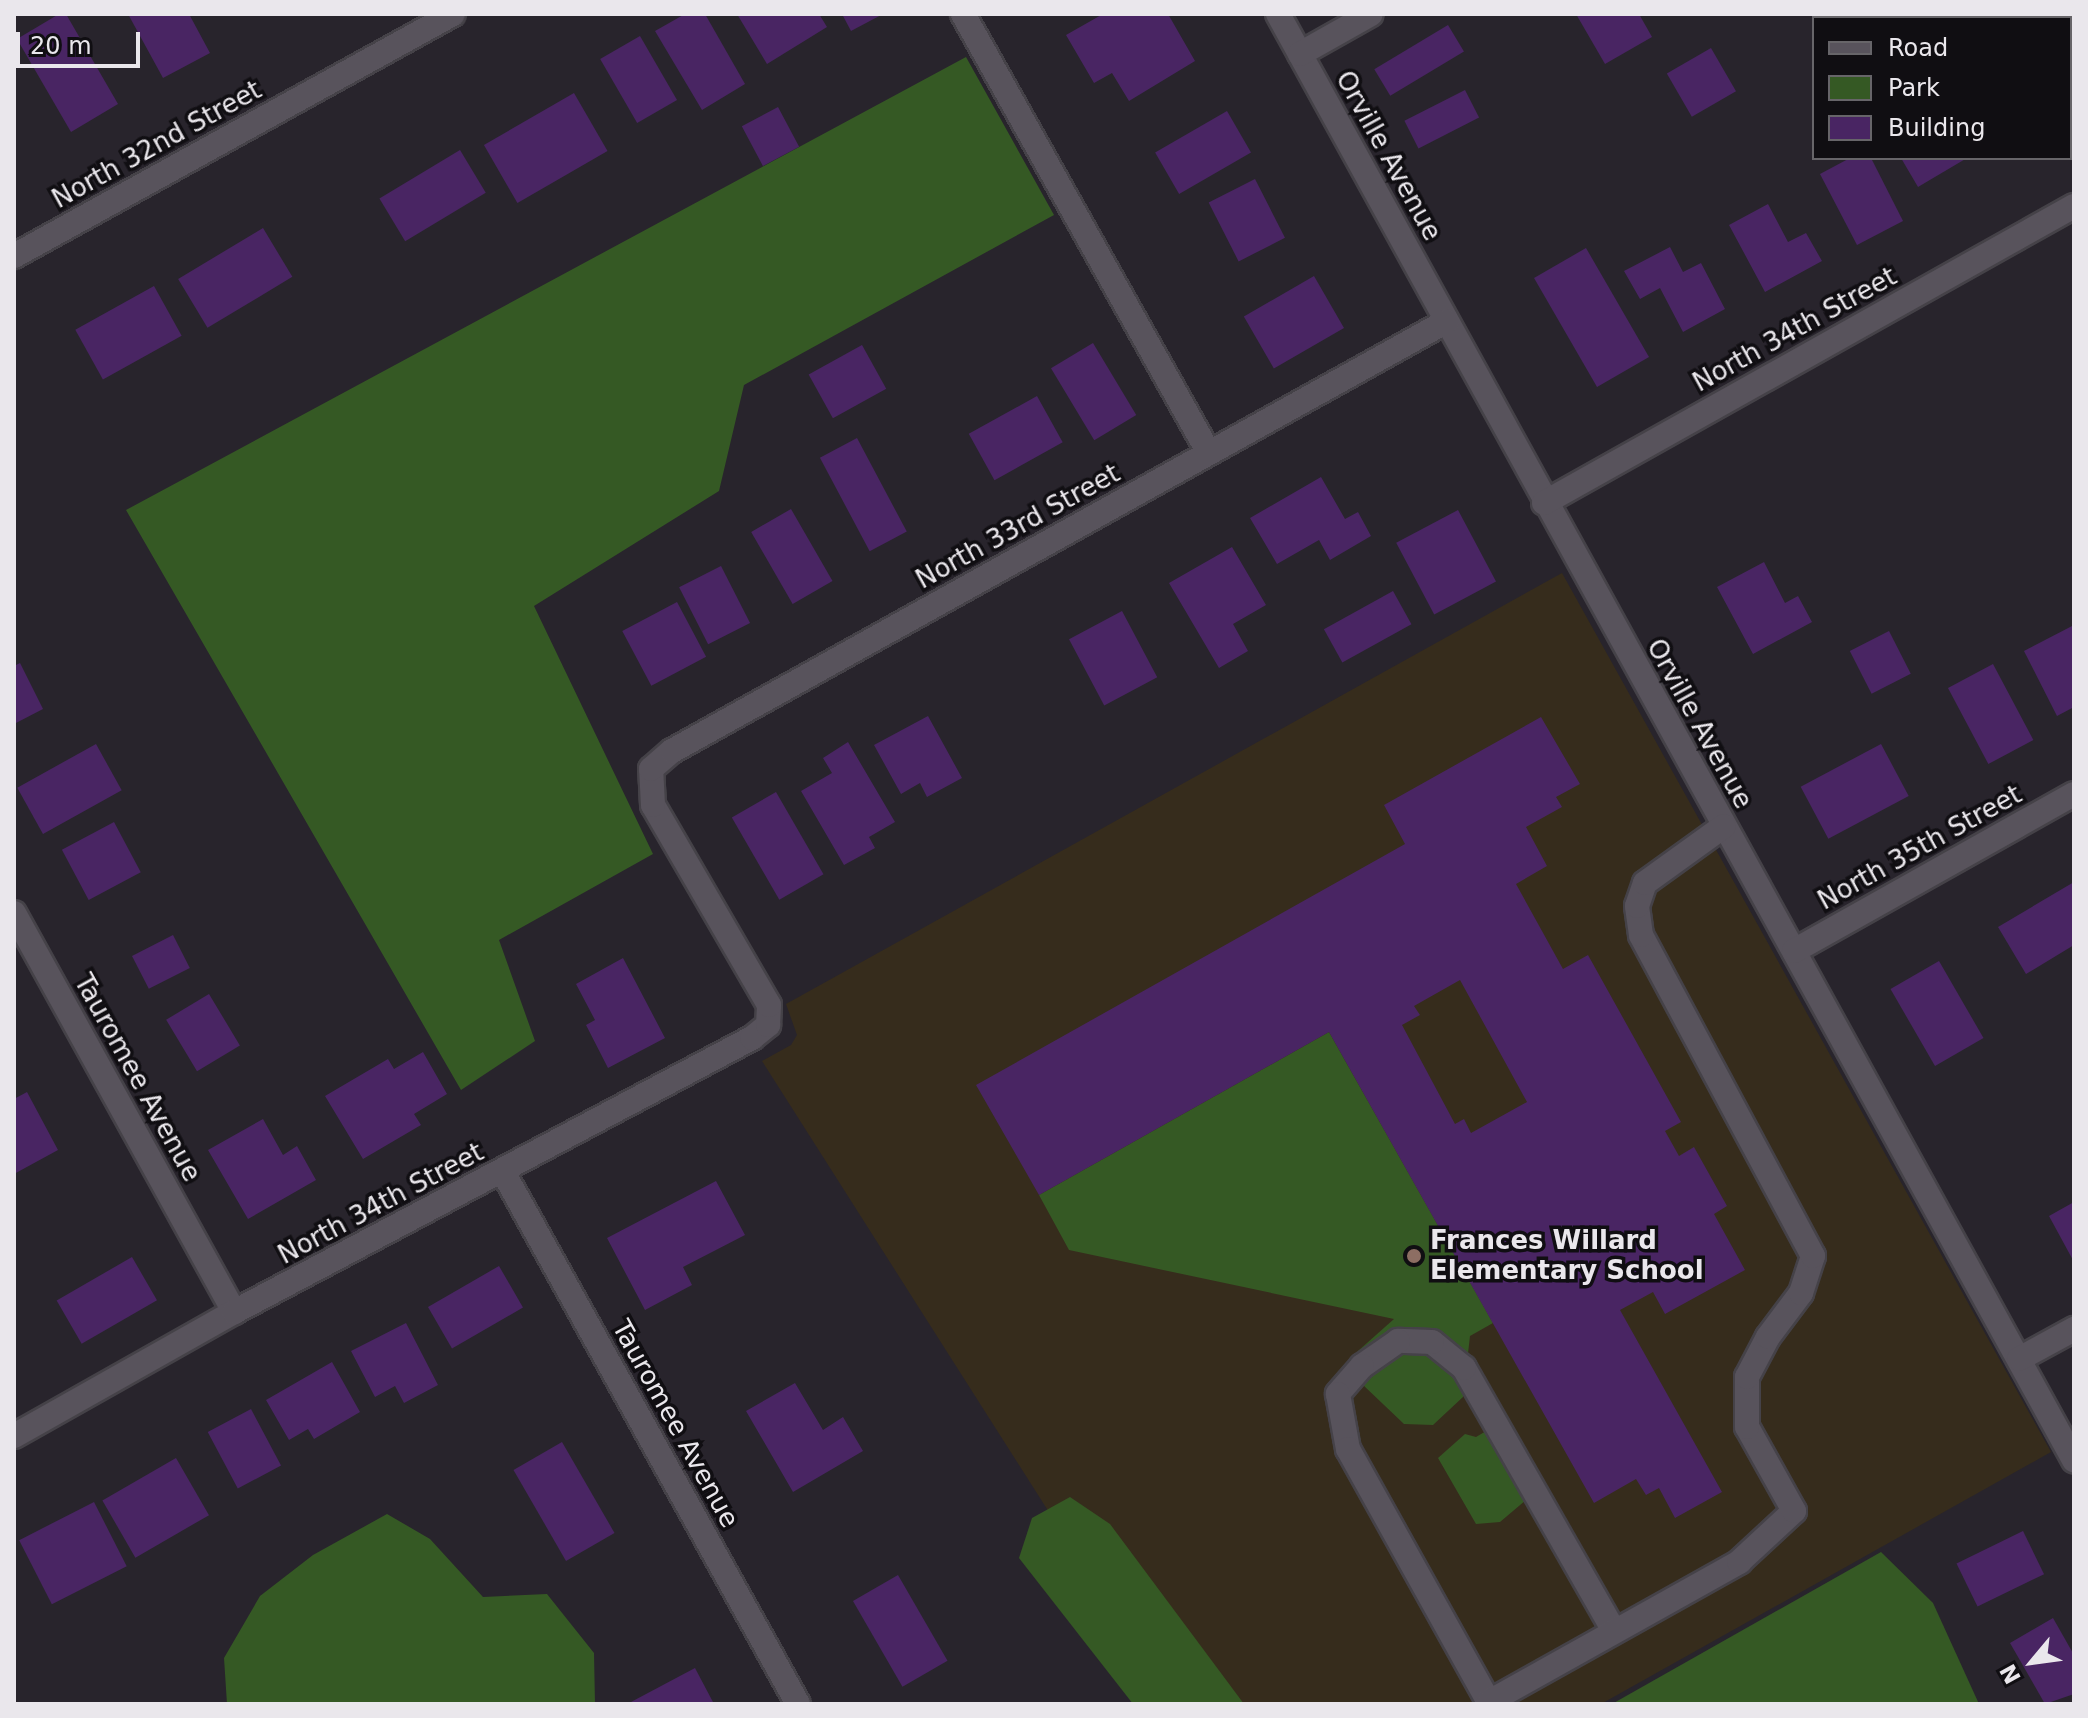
<!DOCTYPE html>
<style>
body{margin:0}
#map{position:relative;width:2088px;height:1718px;overflow:hidden;background:#28242c;font-family:"DejaVu Sans",sans-serif}
div>[style]{position:absolute}
[style*='--x']{left:calc(var(--x)*1px);top:calc(var(--y)*1px);width:calc(var(--w)*1px);rotate:calc(var(--a)*1deg)}
.education>*{inset:0;background:#362c1c}
.green>*{inset:0;background:#355924}
.building>*{inset:0;background:#492563;transform-origin:0 0}
.roads{filter:drop-shadow(2px 0 #454248) drop-shadow(-2px 0 #454248) drop-shadow(0 2px #454248) drop-shadow(0 -2px #454248)}
.minor>*{height:24px;margin:-12px;padding:0 12px;transform-origin:12px;border-radius:12px;background:#58535c}
.dots>*{width:22px;height:22px;translate:-50% -50%;box-sizing:border-box;border:4px solid #100e12;border-radius:50%}
span{translate:-50% -50%;white-space:nowrap;text-align:center;line-height:1.15;-webkit-text-stroke:7px #100e12;paint-order:stroke}
.street-label{font-size:26px;color:#eae7ec}
.poi-label{font-size:26px;color:#eae7ec;font-weight:700}
.left{translate:0 -50%;text-align:left}
.frame{position:absolute;inset:0;border:16px solid #eae7ec;pointer-events:none}
.legend{position:absolute;left:1812px;top:16px;width:260px;height:144px;box-sizing:border-box;background:#100e12;border:2px solid #676569;margin:0;padding:10px 14px;list-style:none;font-size:24px;color:#eae7ec}
.legend li{display:flex;align-items:center;gap:16px;height:40px}
.legend b{width:40px;border:2px solid #676569}
.north{position:absolute;left:1992px;top:1622px;width:80px;height:80px;-webkit-text-stroke:6px #100e12;paint-order:stroke;rotate:241deg;font-size:22px;font-weight:700;line-height:32px;text-align:center;color:#eae7ec}
.north::after{content:'';display:block;margin:auto;width:28px;height:36px;background:#eae7ec;clip-path:polygon(50% 0,100% 100%,50% 72%,0 100%)}
.scale{position:absolute;left:16px;top:32px;width:124px;height:36px;box-sizing:border-box;border:4px solid #eae7ec;border-top:0;padding-left:10px;font-size:24px;line-height:28px;white-space:nowrap;color:#eae7ec;-webkit-text-stroke:6px #100e12;paint-order:stroke}
</style>
<div id="map">
<div class="education">
<i style="clip-path:polygon(1562px 573px,2051px 1452px,1601px 1704px,1171px 1704px,762px 1061px,791px 1045px,797px 1035px,786px 1004px)"></i>
</div>
<div class="green">
<i style="clip-path:polygon(966px 57px,1054px 215px,744px 385px,719px 491px,534px 606px,653px 854px,499px 940px,535px 1041px,461px 1090px,126px 510px)"></i>
<i style="clip-path:polygon(1329px 1032px,1493px 1323px,1470px 1336px,1463px 1397px,1433px 1425px,1404px 1424px,1363px 1385px,1353px 1367px,1358px 1351px,1394px 1319px,1069px 1250px,1039px 1195px)"></i>
<i style="clip-path:polygon(1493px 1427px,1532px 1495px,1500px 1522px,1476px 1524px,1438px 1458px,1465px 1434px,1476px 1437px)"></i>
<i style="clip-path:polygon(1070px 1497px,1110px 1524px,1244px 1704px,1133px 1704px,1019px 1558px,1032px 1518px)"></i>
<i style="clip-path:polygon(387px 1514px,430px 1539px,483px 1597px,547px 1594px,594px 1653px,595px 1704px,227px 1704px,224px 1658px,260px 1596px,313px 1555px)"></i>
<i style="clip-path:polygon(1881px 1552px,1933px 1603px,1979px 1704px,1612px 1704px)"></i>
</div>
<div class="building">
<i style="clip-path:polygon(59px 14px,66px 14px,118px 104px,71px 132px,17px 39px)"></i>
<i style="clip-path:polygon(128px 14px,189px 14px,210px 53px,163px 78px)"></i>
<i style="clip-path:polygon(685px 14px,705px 14px,745px 84px,702px 110px,655px 31px)"></i>
<i style="clip-path:polygon(737px 14px,819px 14px,827px 27px,767px 64px)"></i>
<i style="clip-path:polygon(842px 14px,883px 14px,851px 31px)"></i>
<i style="clip-path:polygon(1103px 14px,1168px 14px,1195px 61px,1129px 101px,1112px 73px,1094px 83px,1066px 35px)"></i>
<i style="clip-path:polygon(1576px 14px,1639px 14px,1652px 37px,1605px 64px)"></i>
<i style="left:1448px;top:25px;width:31px;height:86px;rotate:59deg"></i>
<i style="left:640px;top:36px;width:74px;height:46px;rotate:60deg"></i>
<i style="left:1711px;top:48px;width:50px;height:51px;rotate:60deg"></i>
<i style="left:1465px;top:90px;width:31px;height:68px;rotate:63deg"></i>
<i style="left:574px;top:93px;width:67px;height:104px;rotate:60deg"></i>
<i style="left:778px;top:107px;width:45px;height:41px;rotate:62deg"></i>
<i style="left:1227px;top:111px;width:48px;height:83px;rotate:60deg"></i>
<i style="left:460px;top:150px;width:50px;height:94px;rotate:59deg"></i>
<i style="clip-path:polygon(1850px 158px,1871px 158px,1903px 221px,1857px 245px,1820px 174px)"></i>
<i style="clip-path:polygon(1901px 158px,1967px 158px,1918px 187px)"></i>
<i style="left:1255px;top:179px;width:66px;height:52px;rotate:63deg"></i>
<i style="clip-path:polygon(1768px 204px,1788px 242px,1806px 233px,1822px 261px,1765px 292px,1729px 225px)"></i>
<i style="left:263px;top:228px;width:57px;height:99px;rotate:59deg"></i>
<i style="clip-path:polygon(1670px 247px,1683px 272px,1701px 263px,1725px 309px,1683px 332px,1660px 288px,1640px 299px,1624px 271px)"></i>
<i style="left:1586px;top:248px;width:126px;height:60px;rotate:60deg"></i>
<i style="left:1314px;top:276px;width:60px;height:81px;rotate:60deg"></i>
<i style="left:154px;top:286px;width:57px;height:90px;rotate:61deg"></i>
<i style="left:1093px;top:343px;width:84px;height:49px;rotate:59deg"></i>
<i style="left:862px;top:345px;width:50px;height:61px;rotate:61deg"></i>
<i style="left:1037px;top:396px;width:53px;height:78px;rotate:61deg"></i>
<i style="left:857px;top:438px;width:106px;height:42px;rotate:62deg"></i>
<i style="clip-path:polygon(1321px 477px,1345px 519px,1358px 512px,1371px 536px,1330px 560px,1319px 540px,1277px 564px,1250px 518px)"></i>
<i style="left:791px;top:509px;width:83px;height:46px;rotate:60deg"></i>
<i style="left:1458px;top:510px;width:81px;height:70px;rotate:62deg"></i>
<i style="clip-path:polygon(1232px 547px,1266px 605px,1233px 624px,1248px 651px,1219px 668px,1169px 583px)"></i>
<i style="clip-path:polygon(1764px 562px,1785px 603px,1798px 596px,1812px 622px,1753px 654px,1717px 587px)"></i>
<i style="left:721px;top:566px;width:64px;height:47px;rotate:63deg"></i>
<i style="left:1393px;top:591px;width:38px;height:79px;rotate:61deg"></i>
<i style="left:677px;top:602px;width:62px;height:62px;rotate:62deg"></i>
<i style="left:1122px;top:611px;width:75px;height:60px;rotate:62deg"></i>
<i style="clip-path:polygon(2074px 625px,2074px 707px,2057px 716px,2024px 651px)"></i>
<i style="left:1889px;top:631px;width:48px;height:44px;rotate:63deg"></i>
<i style="clip-path:polygon(20px 663px,43px 709px,14px 724px,14px 666px)"></i>
<i style="left:1993px;top:664px;width:86px;height:51px;rotate:62deg"></i>
<i style="clip-path:polygon(928px 716px,962px 778px,927px 797px,920px 783px,901px 794px,874px 745px)"></i>
<i style="clip-path:polygon(evenodd,1541px 717px,1580px 784px,1556px 797px,1562px 807px,1526px 827px,1547px 866px,1516px 884px,1563px 969px,1588px 955px,1681px 1122px,1665px 1131px,1679px 1156px,1694px 1147px,1727px 1206px,1714px 1214px,1745px 1270px,1665px 1314px,1653px 1292px,1620px 1310px,1722px 1492px,1675px 1518px,1659px 1488px,1646px 1495px,1636px 1479px,1594px 1503px,1329px 1032px,1039px 1195px,976px 1085px,1405px 844px,1384px 805px,1541px 717px,1460px 980px,1527px 1102px,1471px 1133px,1464px 1119px,1455px 1124px,1402px 1025px,1420px 1015px,1414px 1006px,1460px 980px)"></i>
<i style="clip-path:polygon(848px 742px,895px 822px,869px 837px,875px 848px,844px 865px,801px 791px,832px 773px,823px 758px)"></i>
<i style="left:96px;top:744px;width:53px;height:90px;rotate:61deg"></i>
<i style="left:1881px;top:744px;width:59px;height:91px;rotate:62deg"></i>
<i style="left:776px;top:792px;width:95px;height:51px;rotate:60deg"></i>
<i style="left:114px;top:822px;width:57px;height:59px;rotate:62deg"></i>
<i style="clip-path:polygon(2074px 882px,2074px 945px,2026px 974px,1998px 927px)"></i>
<i style="left:173px;top:935px;width:37px;height:46px;rotate:63deg"></i>
<i style="clip-path:polygon(623px 958px,665px 1038px,608px 1068px,586px 1025px,595px 1020px,576px 984px)"></i>
<i style="left:1939px;top:961px;width:89px;height:56px;rotate:60deg"></i>
<i style="left:209px;top:994px;width:60px;height:50px;rotate:59deg"></i>
<i style="clip-path:polygon(423px 1052px,447px 1094px,414px 1114px,421px 1125px,363px 1159px,325px 1096px,388px 1059px,394px 1069px)"></i>
<i style="clip-path:polygon(27px 1092px,58px 1150px,14px 1174px,14px 1099px)"></i>
<i style="clip-path:polygon(263px 1119px,283px 1155px,297px 1146px,316px 1180px,248px 1219px,208px 1150px)"></i>
<i style="clip-path:polygon(716px 1181px,745px 1235px,683px 1267px,692px 1285px,645px 1310px,607px 1238px)"></i>
<i style="clip-path:polygon(2074px 1202px,2074px 1262px,2049px 1216px)"></i>
<i style="left:132px;top:1257px;width:50px;height:87px;rotate:60deg"></i>
<i style="left:499px;top:1266px;width:48px;height:82px;rotate:60deg"></i>
<i style="clip-path:polygon(406px 1323px,438px 1385px,404px 1403px,395px 1386px,375px 1397px,351px 1351px)"></i>
<i style="clip-path:polygon(332px 1362px,360px 1412px,314px 1439px,308px 1429px,289px 1440px,266px 1400px)"></i>
<i style="clip-path:polygon(795px 1383px,823px 1430px,843px 1417px,863px 1451px,793px 1492px,746px 1411px)"></i>
<i style="left:251px;top:1409px;width:64px;height:49px;rotate:62deg"></i>
<i style="left:562px;top:1442px;width:105px;height:56px;rotate:60deg"></i>
<i style="left:176px;top:1458px;width:66px;height:85px;rotate:60deg"></i>
<i style="left:94px;top:1502px;width:72px;height:84px;rotate:63deg"></i>
<i style="left:2023px;top:1531px;width:48px;height:74px;rotate:64deg"></i>
<i style="left:898px;top:1575px;width:99px;height:52px;rotate:60deg"></i>
<i style="clip-path:polygon(2053px 1618px,2074px 1655px,2074px 1694px,2045px 1704px,2010px 1643px)"></i>
<i style="clip-path:polygon(695px 1668px,714px 1704px,632px 1704px,631px 1702px)"></i>
</div>
<div class="roads">
<div class="minor">
<i style="--x:963;--y:14;--w:503;--a:60.74"></i>
<i style="--x:1278;--y:14;--w:1651;--a:61.17"></i>
<i style="--x:1300;--y:54;--w:81;--a:-29.4"></i>
<i style="--x:14;--y:256;--w:501;--a:-28.87"></i>
<i style="--x:1544;--y:503;--w:608;--a:-29.27"></i>
<i style="--x:14;--y:913;--w:456;--a:61.1"></i>
<i style="--x:1794;--y:951;--w:321;--a:-29.3"></i>
<i style="--x:503;--y:1172;--w:608;--a:60.99"></i>
<i style="--x:2019;--y:1359;--w:63;--a:-28.6"></i>
<i style="--x:14;--y:1436;--w:253;--a:-29.4"></i>
<i style="--x:234;--y:1312;--w:586;--a:-27.88"></i>
<i style="--x:752;--y:1038;--w:21;--a:-39"></i>
<i style="--x:768;--y:1025;--w:20;--a:-87"></i>
<i style="--x:769;--y:1005;--w:231;--a:-120.1"></i>
<i style="--x:653;--y:805;--w:36;--a:-93"></i>
<i style="--x:651;--y:769;--w:28;--a:-41"></i>
<i style="--x:672;--y:751;--w:886;--a:-29.02"></i>
<i style="--x:1614;--y:1631;--w:303;--a:-119.7"></i>
<i style="--x:1464;--y:1368;--w:41;--a:-140.9"></i>
<i style="--x:1432;--y:1342;--w:34;--a:-178"></i>
<i style="--x:1398;--y:1341;--w:44;--a:145.2"></i>
<i style="--x:1362;--y:1366;--w:37;--a:131"></i>
<i style="--x:1338;--y:1394;--w:56;--a:79.7"></i>
<i style="--x:1348;--y:1449;--w:290;--a:60.9"></i>
<i style="--x:1489;--y:1702;--w:287;--a:-29.2"></i>
<i style="--x:1739;--y:1562;--w:75;--a:-42.8"></i>
<i style="--x:1794;--y:1511;--w:96;--a:-119.2"></i>
<i style="--x:1747;--y:1427;--w:50;--a:-90"></i>
<i style="--x:1747;--y:1377;--w:45;--a:-62.3"></i>
<i style="--x:1768;--y:1337;--w:55;--a:-53.1"></i>
<i style="--x:1801;--y:1293;--w:39;--a:-72"></i>
<i style="--x:1813;--y:1256;--w:364;--a:-118.2"></i>
<i style="--x:1641;--y:935;--w:29;--a:-98"></i>
<i style="--x:1637;--y:906;--w:24;--a:-71"></i>
<i style="--x:1645;--y:883;--w:97;--a:-35.8"></i>
</div>
</div>
<div class="dots">
<i style="left:1414px;top:1256px;background:#8d6e63"></i>
</div>
<div class="street-label">
<span style="left:157px;top:145px;rotate:-29deg">North 32nd Street</span>
<span style="left:1388px;top:156px;rotate:61deg">Orville Avenue</span>
<span style="left:1795px;top:330px;rotate:-29deg">North 34th Street</span>
<span style="left:1018px;top:527px;rotate:-29deg">North 33rd Street</span>
<span style="left:1699px;top:724px;rotate:61deg">Orville Avenue</span>
<span style="left:1920px;top:848px;rotate:-29deg">North 35th Street</span>
<span style="left:137px;top:1078px;rotate:61deg">Tauromee Avenue</span>
<span style="left:381px;top:1204px;rotate:-28deg">North 34th Street</span>
<span style="left:675px;top:1424px;rotate:61deg">Tauromee Avenue</span>
</div>
<div class="poi-label">
<span class="left" style="left:1430px;top:1256px">Frances Willard<br>Elementary School</span>
</div>
<div class="frame"></div>
<ul class="legend">
<li><b style="height:10px;background:#58535c"></b>Road</li>
<li><b style="height:22px;background:#355924"></b>Park</li>
<li><b style="height:22px;background:#492563"></b>Building</li>
</ul>
<div class="north">N</div>
<div class="scale">20 m</div>
</div>
